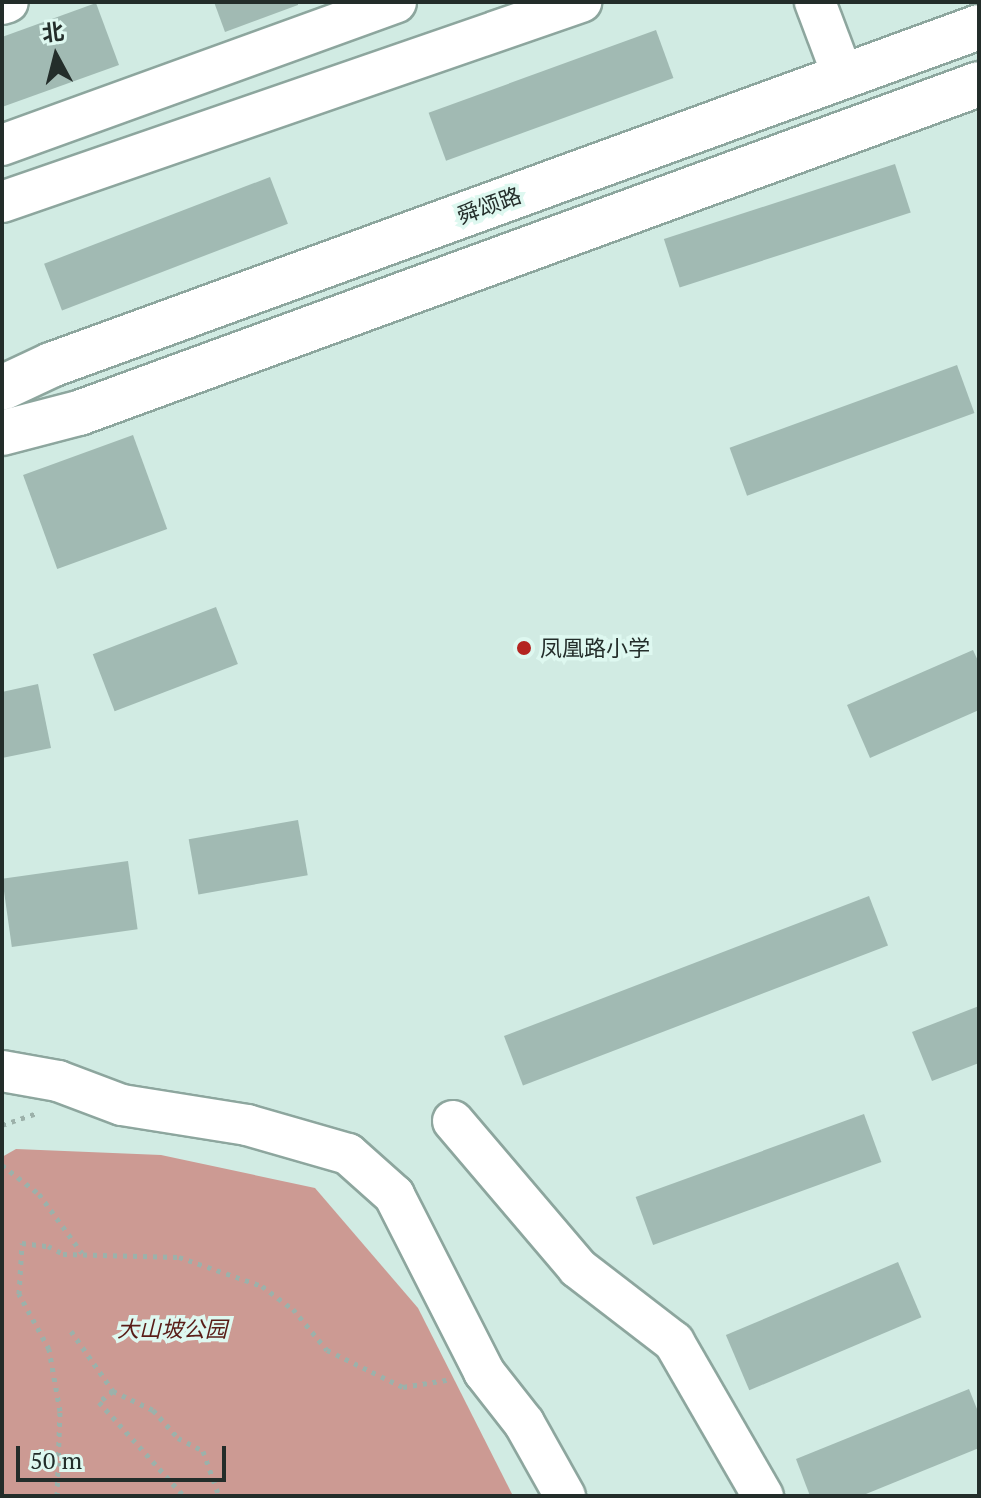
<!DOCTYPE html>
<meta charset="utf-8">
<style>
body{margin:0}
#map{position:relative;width:981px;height:1498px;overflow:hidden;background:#d1ebe3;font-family:"PT Serif","Noto Sans SC",serif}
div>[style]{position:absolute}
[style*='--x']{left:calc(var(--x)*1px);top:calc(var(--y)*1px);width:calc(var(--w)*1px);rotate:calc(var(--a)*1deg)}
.forest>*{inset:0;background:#cc9a93}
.building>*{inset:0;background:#a1bab3;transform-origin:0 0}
.path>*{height:5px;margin-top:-2.5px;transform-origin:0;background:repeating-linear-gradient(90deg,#9cb1aa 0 4px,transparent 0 10px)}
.roads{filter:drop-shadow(2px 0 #8da69e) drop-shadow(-2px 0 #8da69e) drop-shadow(0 2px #8da69e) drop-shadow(0 -2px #8da69e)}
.minor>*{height:40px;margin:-20px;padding:0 20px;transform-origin:20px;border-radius:20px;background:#fff}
.major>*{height:44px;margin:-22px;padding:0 22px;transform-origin:22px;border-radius:22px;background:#fff}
.dots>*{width:22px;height:22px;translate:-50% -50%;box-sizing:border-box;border:4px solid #def8f0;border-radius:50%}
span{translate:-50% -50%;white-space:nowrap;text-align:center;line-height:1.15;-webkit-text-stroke:7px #def8f0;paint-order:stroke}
.street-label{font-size:22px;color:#232d2a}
.poi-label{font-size:22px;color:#232d2a}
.left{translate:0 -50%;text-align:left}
.park-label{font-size:22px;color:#591c17;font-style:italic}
.frame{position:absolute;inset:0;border:4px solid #232d2a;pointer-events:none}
.north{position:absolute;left:16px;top:16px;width:80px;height:80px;-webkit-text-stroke:6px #def8f0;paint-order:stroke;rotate:353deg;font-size:22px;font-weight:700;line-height:32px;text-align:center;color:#232d2a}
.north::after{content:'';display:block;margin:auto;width:28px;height:36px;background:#232d2a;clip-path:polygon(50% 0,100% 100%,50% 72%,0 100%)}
.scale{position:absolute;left:16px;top:1446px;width:210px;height:36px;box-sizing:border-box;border:4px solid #232d2a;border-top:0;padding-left:10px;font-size:24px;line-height:28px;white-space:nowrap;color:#232d2a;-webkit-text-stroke:6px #def8f0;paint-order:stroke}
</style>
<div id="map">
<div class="forest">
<i style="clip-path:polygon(16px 1149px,161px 1155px,315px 1188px,418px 1308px,513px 1496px,2px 1496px,2px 1157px)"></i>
</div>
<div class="building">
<i style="clip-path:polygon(214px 2px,298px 2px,298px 5px,225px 32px)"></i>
<i style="clip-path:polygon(96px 3px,119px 65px,2px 107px,2px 37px)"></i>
<i style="left:656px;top:30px;width:51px;height:242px;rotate:70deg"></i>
<i style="left:895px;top:164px;width:51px;height:243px;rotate:72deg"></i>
<i style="left:270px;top:177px;width:50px;height:242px;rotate:69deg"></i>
<i style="left:957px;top:365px;width:51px;height:242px;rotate:70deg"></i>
<i style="left:133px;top:435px;width:100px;height:117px;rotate:70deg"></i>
<i style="left:216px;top:607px;width:61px;height:132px;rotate:69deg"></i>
<i style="clip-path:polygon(973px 650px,979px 663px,979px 710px,870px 758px,847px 705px)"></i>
<i style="clip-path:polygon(38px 684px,51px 748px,2px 758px,2px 692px)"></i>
<i style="left:298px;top:820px;width:56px;height:111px;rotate:80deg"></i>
<i style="left:128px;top:861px;width:69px;height:127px;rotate:82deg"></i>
<i style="left:869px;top:896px;width:53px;height:391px;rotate:69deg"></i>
<i style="clip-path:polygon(979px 1006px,979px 1063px,932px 1081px,912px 1032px)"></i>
<i style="left:864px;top:1114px;width:51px;height:243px;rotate:70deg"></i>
<i style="left:898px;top:1262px;width:60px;height:187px;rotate:67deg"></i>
<i style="clip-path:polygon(969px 1389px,979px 1414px,979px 1448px,861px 1496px,810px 1496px,796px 1459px)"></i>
</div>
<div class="path">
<i style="--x:2;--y:1125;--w:39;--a:-19"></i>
<i style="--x:2;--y:1165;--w:47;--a:38.1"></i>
<i style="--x:39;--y:1194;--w:73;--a:53.9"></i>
<i style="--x:63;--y:1254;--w:116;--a:1.5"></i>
<i style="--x:179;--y:1257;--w:88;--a:19.3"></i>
<i style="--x:262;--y:1286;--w:39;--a:37"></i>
<i style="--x:293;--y:1309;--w:53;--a:50.3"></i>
<i style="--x:327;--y:1350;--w:85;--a:26"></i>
<i style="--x:403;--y:1387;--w:50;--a:-9.3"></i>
<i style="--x:71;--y:1331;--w:73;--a:55"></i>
<i style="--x:113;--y:1391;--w:44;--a:25.4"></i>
<i style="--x:153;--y:1410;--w:38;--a:48"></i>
<i style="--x:178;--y:1438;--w:28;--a:27"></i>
<i style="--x:203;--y:1451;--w:48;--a:70.4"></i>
<i style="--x:113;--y:1391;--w:18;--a:142"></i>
<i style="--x:99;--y:1402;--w:127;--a:47.9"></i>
<i style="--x:57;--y:1496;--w:85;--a:-88"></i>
<i style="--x:60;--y:1411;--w:63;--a:-100.1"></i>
<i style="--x:49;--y:1349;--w:63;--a:-118.6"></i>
<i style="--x:19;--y:1294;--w:51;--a:-86.6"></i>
<i style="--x:22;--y:1243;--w:26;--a:7"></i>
<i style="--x:48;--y:1246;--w:18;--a:27"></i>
</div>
<div class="roads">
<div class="minor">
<i style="--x:815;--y:2;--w:79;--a:69.3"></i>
<i style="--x:2;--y:4;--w:6;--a:-18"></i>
<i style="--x:2;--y:145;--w:419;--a:-19.9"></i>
<i style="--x:2;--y:202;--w:613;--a:-19.06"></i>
<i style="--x:2;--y:1071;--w:57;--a:10.1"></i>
<i style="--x:58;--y:1081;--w:68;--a:20.6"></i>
<i style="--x:122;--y:1105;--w:127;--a:9.1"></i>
<i style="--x:247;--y:1125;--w:105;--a:16"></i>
<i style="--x:348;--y:1154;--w:62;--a:41.7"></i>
<i style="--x:394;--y:1195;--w:199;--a:63"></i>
<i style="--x:484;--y:1372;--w:65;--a:51.9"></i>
<i style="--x:524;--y:1423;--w:84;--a:60.7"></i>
<i style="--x:453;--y:1121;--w:193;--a:49.6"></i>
<i style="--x:578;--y:1268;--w:121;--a:37.6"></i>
<i style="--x:674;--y:1342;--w:178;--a:60"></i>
</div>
<div class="major">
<i style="--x:2;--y:388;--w:54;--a:-25.1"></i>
<i style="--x:51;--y:365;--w:988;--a:-20.01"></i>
<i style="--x:2;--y:433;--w:80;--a:-14.6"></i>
<i style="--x:79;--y:413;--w:958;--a:-20.08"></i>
</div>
</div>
<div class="dots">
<i style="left:524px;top:648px;background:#b42420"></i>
</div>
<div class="street-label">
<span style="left:489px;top:205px;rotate:-20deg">舜颂路</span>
</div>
<div class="poi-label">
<span class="left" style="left:540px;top:648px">凤凰路小学</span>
</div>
<div class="park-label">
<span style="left:172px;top:1329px">大山坡公园</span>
</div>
<div class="frame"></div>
<div class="north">北</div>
<div class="scale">50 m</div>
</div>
